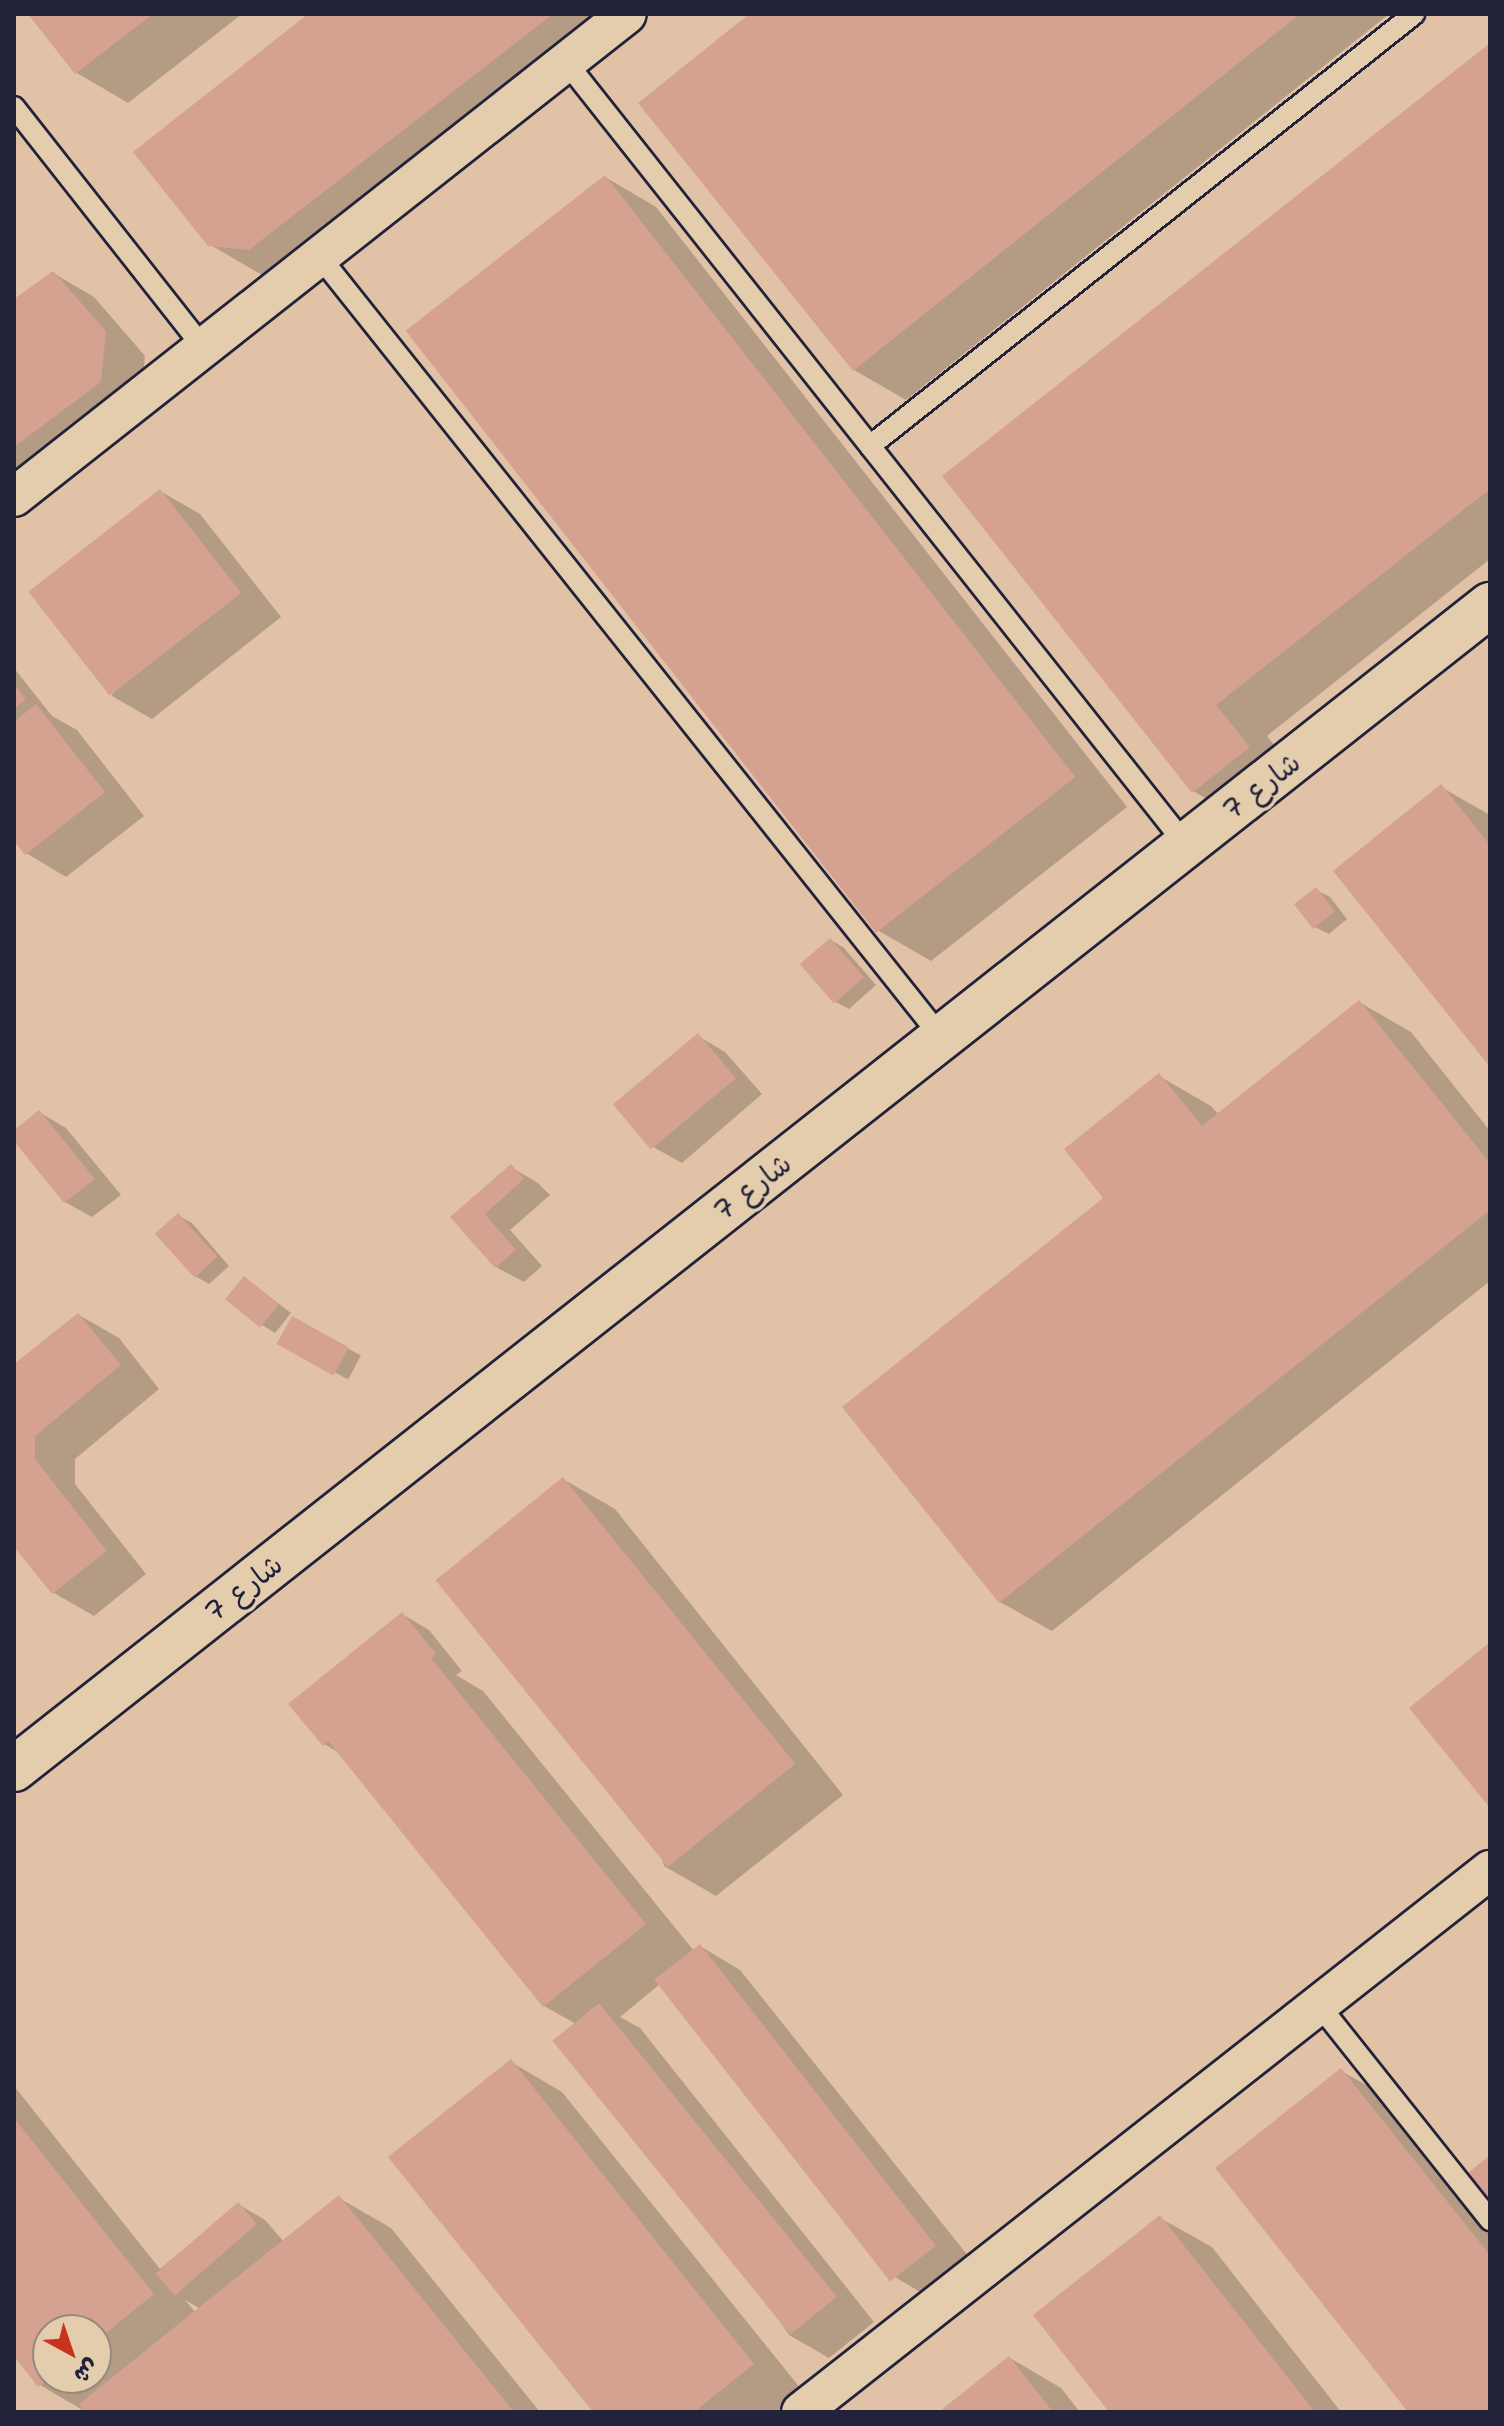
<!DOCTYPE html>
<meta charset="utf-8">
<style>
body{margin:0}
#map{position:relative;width:1504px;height:2426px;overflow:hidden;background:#e2c2a6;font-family:"Shantell Sans","Playpen Sans Arabic",sans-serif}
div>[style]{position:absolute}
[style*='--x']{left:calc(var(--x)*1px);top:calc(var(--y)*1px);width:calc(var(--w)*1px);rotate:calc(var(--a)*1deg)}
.shadow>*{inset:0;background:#0003;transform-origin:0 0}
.building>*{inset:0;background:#d5a191;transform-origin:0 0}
.roads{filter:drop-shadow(2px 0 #22223b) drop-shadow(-2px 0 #22223b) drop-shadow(0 2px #22223b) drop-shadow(0 -2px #22223b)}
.service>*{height:20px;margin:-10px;padding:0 10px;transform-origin:10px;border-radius:10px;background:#e3cdac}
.minor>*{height:38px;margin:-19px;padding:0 19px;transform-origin:19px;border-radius:19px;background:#e3cdac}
.tertiary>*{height:44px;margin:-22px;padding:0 22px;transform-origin:22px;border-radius:22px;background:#e3cdac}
span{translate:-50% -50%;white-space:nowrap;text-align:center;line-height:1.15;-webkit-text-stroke:7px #e3cdac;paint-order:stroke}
.street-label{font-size:28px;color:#22223b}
.frame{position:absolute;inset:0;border:16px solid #22223b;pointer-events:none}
.north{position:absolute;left:32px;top:2314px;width:80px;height:80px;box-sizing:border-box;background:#e3cdac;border:2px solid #96897f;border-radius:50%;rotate:140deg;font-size:22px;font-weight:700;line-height:32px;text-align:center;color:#22223b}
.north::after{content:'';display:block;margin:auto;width:28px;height:36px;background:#c8321e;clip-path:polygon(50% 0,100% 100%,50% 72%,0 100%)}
</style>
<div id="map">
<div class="shadow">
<i style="clip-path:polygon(31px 14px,242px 14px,128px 103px,77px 73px)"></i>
<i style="clip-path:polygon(311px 14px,642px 14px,302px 279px,262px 275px,209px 244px)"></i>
<i style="clip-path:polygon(753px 14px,1389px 14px,906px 400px,854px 370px,641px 103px)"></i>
<i style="clip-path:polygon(1490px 45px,1490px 559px,1267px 736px,1300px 778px,1245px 821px,1193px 791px,945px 476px)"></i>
<i style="clip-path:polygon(605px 177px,656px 207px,1127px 807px,931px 961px,879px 931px)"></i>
<i style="clip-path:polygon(53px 273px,94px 297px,145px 356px,140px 405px,14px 481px,14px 302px)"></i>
<i style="clip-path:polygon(160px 491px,200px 514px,281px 617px,152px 719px,112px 696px)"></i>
<i style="clip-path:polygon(14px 668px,52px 716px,77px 730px,144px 816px,66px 877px,26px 853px,14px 838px)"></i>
<i style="clip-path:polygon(1441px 787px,1490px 815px,1490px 1064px)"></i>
<i style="clip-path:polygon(1316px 890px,1330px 897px,1347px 919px,1329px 934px,1315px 927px)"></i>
<i style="clip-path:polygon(831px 940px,844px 948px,876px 985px,849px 1009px,836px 1002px,803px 964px)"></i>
<i style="clip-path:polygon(1359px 1002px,1411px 1032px,1490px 1131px,1490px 1281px,1052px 1631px,1000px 1602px,1106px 1199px,1159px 1076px,1211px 1106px,1219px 1115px)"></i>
<i style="clip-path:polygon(698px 1036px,725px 1052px,762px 1094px,682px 1163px,655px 1148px,617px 1105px)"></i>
<i style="clip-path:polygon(39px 1112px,66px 1128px,121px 1195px,92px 1217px,65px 1202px,14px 1138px,14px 1132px)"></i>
<i style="clip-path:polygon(511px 1167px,538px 1183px,550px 1195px,510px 1230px,542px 1266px,524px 1282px,496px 1267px,453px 1217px)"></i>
<i style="clip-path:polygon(179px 1216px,192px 1223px,229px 1266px,209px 1284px,195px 1276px)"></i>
<i style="clip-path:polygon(245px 1278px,291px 1313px,275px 1333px,262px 1325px)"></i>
<i style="clip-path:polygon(79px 1315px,119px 1338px,159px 1389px,75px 1459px,75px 1484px,146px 1574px,94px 1616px,54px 1593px,14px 1544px,14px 1366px)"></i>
<i style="left:292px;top:1319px;width:78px;height:27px;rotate:28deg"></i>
<i style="clip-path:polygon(563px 1479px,615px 1509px,843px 1795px,716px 1896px,664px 1866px)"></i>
<i style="clip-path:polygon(402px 1614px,429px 1630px,462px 1671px,456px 1675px,483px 1691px,694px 1951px,700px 1946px,740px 1970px,977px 2267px,935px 2301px,895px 2277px,660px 1984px,620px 2017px,640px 2028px,874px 2322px,829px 2358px,789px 2335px,576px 2024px,544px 2006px,341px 1754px,324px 1744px)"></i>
<i style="clip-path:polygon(511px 2062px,562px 2092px,805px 2394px,782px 2412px,595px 2412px)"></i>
<i style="clip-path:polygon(1341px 2071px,1393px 2100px,1490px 2222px,1490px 2412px,1411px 2412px)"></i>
<i style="clip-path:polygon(evenodd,14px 2086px,160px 2269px,238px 2204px,265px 2220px,284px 2242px,339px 2198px,391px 2228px,540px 2412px,86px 2412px,40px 2385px,14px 2353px,14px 2086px,185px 2300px,201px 2309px,196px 2313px,185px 2300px,14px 2086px,48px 2330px,96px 2330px,96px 2378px,48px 2378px,48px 2330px)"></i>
<i style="clip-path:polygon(1160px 2218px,1212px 2247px,1341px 2412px,1112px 2412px)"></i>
<i style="clip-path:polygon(1010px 2358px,1061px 2388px,1080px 2412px,945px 2412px)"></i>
</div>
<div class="building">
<i style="clip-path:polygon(28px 14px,153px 14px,75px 74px)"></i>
<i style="clip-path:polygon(308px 14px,553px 14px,249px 250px,208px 246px,133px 152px)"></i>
<i style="clip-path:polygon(749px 14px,1300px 14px,853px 371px,638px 103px)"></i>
<i style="clip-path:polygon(1490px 43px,1490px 489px,1216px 705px,1250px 747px,1192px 793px,942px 476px)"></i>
<i style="left:605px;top:175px;width:764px;height:253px;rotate:52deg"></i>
<i style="clip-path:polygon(53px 271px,106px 331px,101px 382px,14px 447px,14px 299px)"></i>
<i style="left:160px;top:489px;width:132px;height:167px;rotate:52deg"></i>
<i style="clip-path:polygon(14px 684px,26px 699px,14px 709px)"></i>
<i style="clip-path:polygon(36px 704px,105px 792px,25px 855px,14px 841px,14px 722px)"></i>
<i style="clip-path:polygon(1441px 784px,1490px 845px,1490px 1067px,1333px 871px)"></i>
<i style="left:1316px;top:887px;width:31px;height:28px;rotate:52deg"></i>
<i style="left:830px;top:938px;width:52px;height:40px;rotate:49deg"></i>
<i style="clip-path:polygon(1359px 1000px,1490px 1163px,1490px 1210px,999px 1603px,842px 1407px,1103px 1198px,1064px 1149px,1159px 1073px,1202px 1126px)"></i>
<i style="left:698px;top:1033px;width:59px;height:111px;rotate:50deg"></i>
<i style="clip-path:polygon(39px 1110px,95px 1179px,64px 1203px,14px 1141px,14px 1130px)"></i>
<i style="clip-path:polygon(511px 1164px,524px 1179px,485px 1214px,516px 1250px,495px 1268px,450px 1217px)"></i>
<i style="left:178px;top:1213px;width:59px;height:31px;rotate:48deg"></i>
<i style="left:244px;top:1276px;width:45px;height:30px;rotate:39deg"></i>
<i style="clip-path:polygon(78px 1313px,121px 1365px,35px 1436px,35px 1459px,107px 1551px,52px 1594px,14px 1547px,14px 1364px)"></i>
<i style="left:292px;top:1316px;width:65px;height:32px;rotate:29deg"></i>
<i style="left:563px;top:1477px;width:369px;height:164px;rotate:51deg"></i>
<i style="clip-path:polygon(402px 1612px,436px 1654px,431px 1658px,646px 1924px,543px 2007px,328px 1741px,323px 1746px,288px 1704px)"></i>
<i style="clip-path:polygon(1490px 1642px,1490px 1808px,1409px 1708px)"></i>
<i style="left:700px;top:1944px;width:383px;height:58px;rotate:52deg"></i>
<i style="left:599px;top:2003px;width:378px;height:60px;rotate:51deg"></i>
<i style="clip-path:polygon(511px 2059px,754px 2364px,694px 2412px,593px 2412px,388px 2157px)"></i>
<i style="clip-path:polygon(1341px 2068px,1490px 2255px,1490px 2412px,1408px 2412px,1215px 2168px)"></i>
<i style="clip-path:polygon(14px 2118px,154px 2294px,96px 2341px,96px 2330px,48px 2330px,48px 2379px,38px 2387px,14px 2356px)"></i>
<i style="clip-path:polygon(1490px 2155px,1490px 2200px,1468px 2173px)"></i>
<i style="clip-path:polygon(339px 2195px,514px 2412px,85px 2412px,79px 2404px)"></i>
<i style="left:238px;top:2202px;width:29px;height:109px;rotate:49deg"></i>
<i style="clip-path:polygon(1160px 2215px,1315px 2412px,1109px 2412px,1033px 2315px)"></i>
<i style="clip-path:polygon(1009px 2356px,1053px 2412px,943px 2412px,941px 2410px)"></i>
</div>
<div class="roads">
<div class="service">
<i style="--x:566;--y:62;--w:999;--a:51.63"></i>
<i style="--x:14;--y:107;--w:305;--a:51.8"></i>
<i style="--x:320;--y:257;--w:998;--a:51.47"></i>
<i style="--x:870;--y:446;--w:695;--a:-38.45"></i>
<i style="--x:1319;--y:2005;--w:275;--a:51.5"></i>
</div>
<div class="minor">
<i style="--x:14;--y:497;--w:780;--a:-38.24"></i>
<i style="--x:801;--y:2412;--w:877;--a:-38.19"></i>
</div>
<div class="tertiary">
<i style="--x:14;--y:1769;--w:1880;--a:-38.26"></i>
</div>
</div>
<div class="street-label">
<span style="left:1261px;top:786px;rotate:-38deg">شارع 7</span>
<span style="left:752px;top:1187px;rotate:-38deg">شارع 7</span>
<span style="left:243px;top:1588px;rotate:-38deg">شارع 7</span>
</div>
<div class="frame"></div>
<div class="north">ش</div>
</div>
